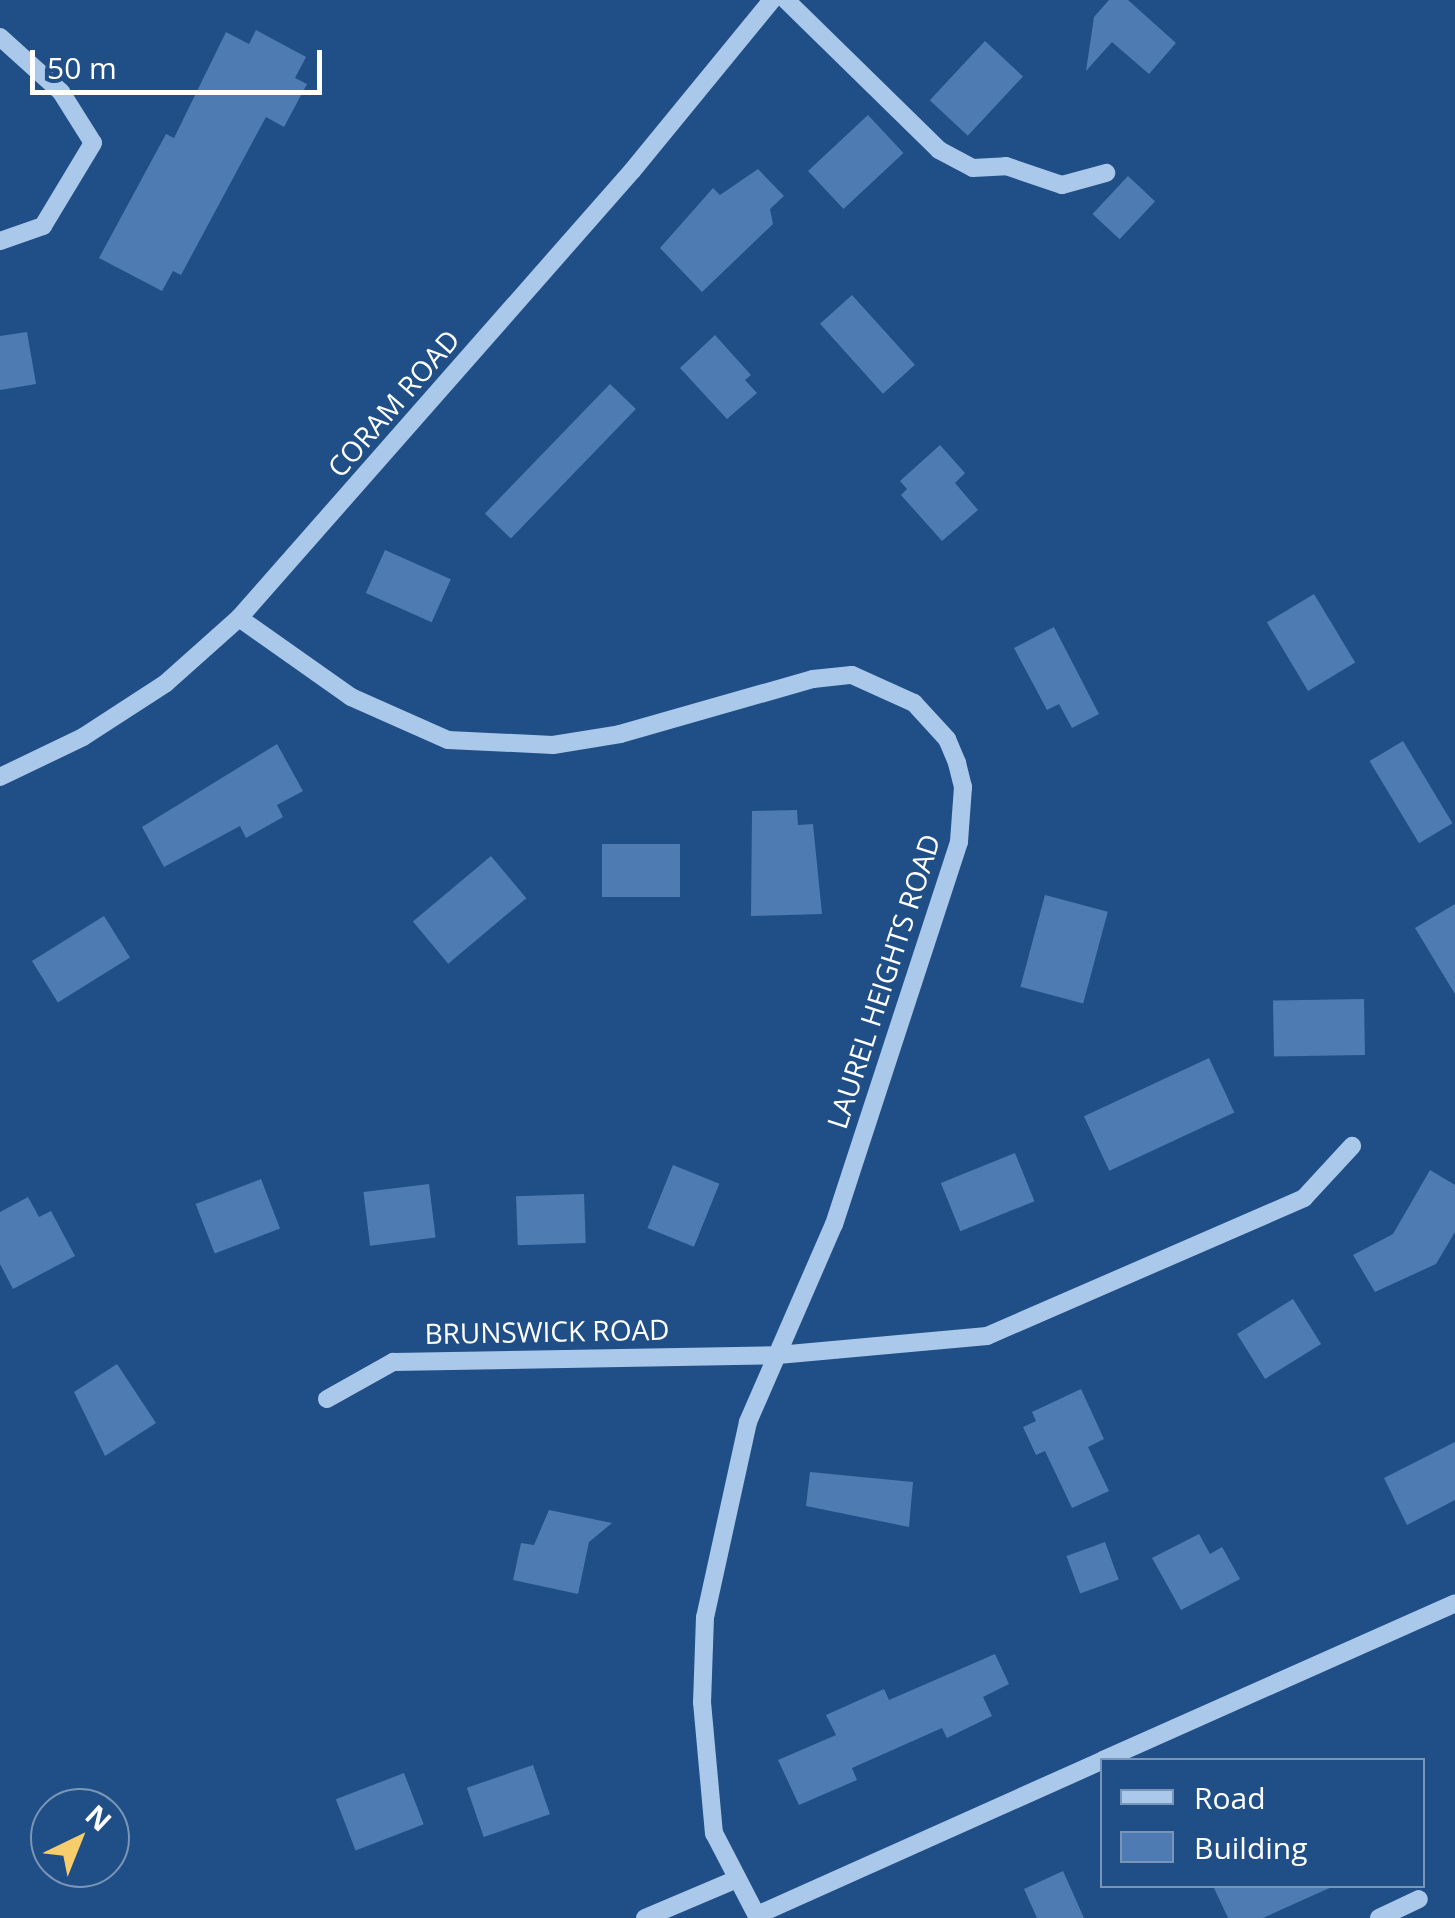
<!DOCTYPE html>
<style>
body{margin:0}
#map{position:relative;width:1455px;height:1918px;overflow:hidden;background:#204f87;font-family:"Open Sans",sans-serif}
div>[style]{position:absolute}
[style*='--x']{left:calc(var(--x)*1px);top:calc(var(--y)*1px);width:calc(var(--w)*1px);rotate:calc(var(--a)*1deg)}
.building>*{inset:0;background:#4d7bb2;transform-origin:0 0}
.minor>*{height:18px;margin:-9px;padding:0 9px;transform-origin:9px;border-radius:9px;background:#aac8ea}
span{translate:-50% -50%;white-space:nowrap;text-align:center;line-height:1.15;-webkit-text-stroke:10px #204f87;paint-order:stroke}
.street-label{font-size:28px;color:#fff}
.legend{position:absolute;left:1100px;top:1758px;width:325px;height:130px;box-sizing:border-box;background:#204f87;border:2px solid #7995b7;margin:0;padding:12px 18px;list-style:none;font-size:30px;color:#fff}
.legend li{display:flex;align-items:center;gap:20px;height:50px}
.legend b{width:50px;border:2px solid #7995b7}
.north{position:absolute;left:30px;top:1788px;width:100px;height:100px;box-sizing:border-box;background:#204f87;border:2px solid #7995b7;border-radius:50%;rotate:43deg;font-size:28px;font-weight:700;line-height:40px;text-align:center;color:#fff}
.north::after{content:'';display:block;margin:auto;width:35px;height:45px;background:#f8cd6b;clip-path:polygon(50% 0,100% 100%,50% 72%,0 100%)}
.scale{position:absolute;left:30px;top:50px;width:292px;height:45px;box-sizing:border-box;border:5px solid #fff;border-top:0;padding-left:12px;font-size:30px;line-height:35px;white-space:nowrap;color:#fff;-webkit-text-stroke:8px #204f87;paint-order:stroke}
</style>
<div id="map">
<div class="building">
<i style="clip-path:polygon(1109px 0,1128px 0,1176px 43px,1149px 74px,1112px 42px,1086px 71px,1094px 17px)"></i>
<i style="clip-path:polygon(256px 30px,306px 57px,295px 78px,307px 84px,284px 127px,266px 117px,181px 275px,173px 271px,162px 291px,99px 258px,166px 134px,174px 138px,226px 32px,249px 44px)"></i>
<i style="left:985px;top:41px;width:52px;height:81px;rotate:43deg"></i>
<i style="left:868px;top:115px;width:52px;height:82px;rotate:47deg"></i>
<i style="clip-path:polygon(758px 169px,784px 196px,770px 209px,773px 224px,702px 292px,660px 248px,713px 188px,720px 195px)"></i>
<i style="left:1128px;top:176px;width:37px;height:52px;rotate:43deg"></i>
<i style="left:852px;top:295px;width:94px;height:43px;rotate:48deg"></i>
<i style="clip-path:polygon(27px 332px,36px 384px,0 390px,0 336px)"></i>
<i style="clip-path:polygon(715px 335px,751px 375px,745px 380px,757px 393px,727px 419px,680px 368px)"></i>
<i style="left:610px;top:384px;width:36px;height:180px;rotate:44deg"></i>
<i style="clip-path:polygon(940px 445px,965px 473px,955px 483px,978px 510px,942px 541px,901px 495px,907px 489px,900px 481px)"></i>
<i style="left:385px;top:550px;width:72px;height:47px;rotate:24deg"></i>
<i style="left:1314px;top:594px;width:80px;height:55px;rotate:59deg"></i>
<i style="clip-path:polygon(1054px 627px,1099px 714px,1072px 728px,1059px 704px,1047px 710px,1014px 648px)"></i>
<i style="left:1403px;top:741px;width:96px;height:39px;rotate:59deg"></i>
<i style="clip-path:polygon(277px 744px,303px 791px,277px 805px,283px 817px,246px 838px,240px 826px,164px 867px,142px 827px)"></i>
<i style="clip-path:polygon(797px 810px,798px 825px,813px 824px,822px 914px,751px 916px,752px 811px)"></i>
<i style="left:602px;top:844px;width:78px;height:53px"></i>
<i style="left:491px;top:856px;width:55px;height:102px;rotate:50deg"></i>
<i style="left:1045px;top:895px;width:65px;height:95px;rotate:15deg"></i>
<i style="clip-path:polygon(1455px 904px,1455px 994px,1415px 928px)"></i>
<i style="left:104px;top:916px;width:49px;height:85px;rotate:58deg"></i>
<i style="left:1364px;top:999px;width:56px;height:91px;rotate:89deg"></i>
<i style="left:1209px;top:1058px;width:60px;height:138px;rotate:65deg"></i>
<i style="left:1015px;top:1153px;width:52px;height:80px;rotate:68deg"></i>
<i style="left:673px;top:1165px;width:50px;height:68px;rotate:22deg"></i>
<i style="clip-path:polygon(1430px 1170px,1455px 1185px,1455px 1232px,1436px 1264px,1375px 1292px,1353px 1255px,1393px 1234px)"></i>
<i style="left:261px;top:1179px;width:53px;height:70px;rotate:69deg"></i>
<i style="left:429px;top:1184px;width:54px;height:66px;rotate:83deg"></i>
<i style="left:584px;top:1194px;width:49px;height:68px;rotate:88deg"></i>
<i style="clip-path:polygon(28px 1197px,39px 1217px,51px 1211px,75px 1256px,13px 1289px,0 1264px,0 1212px)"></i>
<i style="left:1293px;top:1299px;width:53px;height:66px;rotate:58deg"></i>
<i style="clip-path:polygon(117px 1364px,156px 1423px,105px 1456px,74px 1392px)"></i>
<i style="clip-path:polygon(1081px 1389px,1104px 1439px,1088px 1447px,1109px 1491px,1072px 1508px,1045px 1451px,1036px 1455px,1023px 1427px,1036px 1421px,1032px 1412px)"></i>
<i style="clip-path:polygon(1455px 1442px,1455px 1500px,1407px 1525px,1384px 1478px)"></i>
<i style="clip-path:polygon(810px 1472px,913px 1482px,909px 1527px,806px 1506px)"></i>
<i style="clip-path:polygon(549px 1510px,612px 1523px,589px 1542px,578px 1594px,513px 1580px,521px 1543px,534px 1545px)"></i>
<i style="clip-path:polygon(1199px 1534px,1210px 1554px,1222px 1547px,1240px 1579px,1181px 1610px,1152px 1558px)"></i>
<i style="left:1105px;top:1542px;width:40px;height:41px;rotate:70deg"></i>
<i style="clip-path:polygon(995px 1654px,1009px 1684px,983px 1697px,992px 1716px,947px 1738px,942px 1728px,852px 1768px,857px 1780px,799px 1805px,778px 1760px,836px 1735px,826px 1715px,884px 1689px,889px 1700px)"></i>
<i style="left:533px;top:1765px;width:52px;height:70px;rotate:71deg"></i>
<i style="left:404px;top:1773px;width:55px;height:73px;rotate:69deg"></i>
<i style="clip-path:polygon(1063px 1871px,1084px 1918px,1037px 1918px,1024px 1889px)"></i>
<i style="clip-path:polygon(1213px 1886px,1334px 1886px,1263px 1918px,1228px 1918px)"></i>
</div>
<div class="minor">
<i style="--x:786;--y:0;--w:214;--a:44.4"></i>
<i style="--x:939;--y:150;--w:38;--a:28"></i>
<i style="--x:973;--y:168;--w:33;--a:-3"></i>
<i style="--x:1006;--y:166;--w:59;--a:18.7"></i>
<i style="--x:1062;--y:185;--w:46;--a:-15.3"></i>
<i style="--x:0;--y:37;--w:82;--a:42"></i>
<i style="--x:61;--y:92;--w:60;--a:57.9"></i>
<i style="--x:93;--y:143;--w:97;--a:121.1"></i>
<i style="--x:43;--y:226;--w:46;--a:160.8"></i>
<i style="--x:239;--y:618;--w:137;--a:35.2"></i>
<i style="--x:351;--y:697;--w:106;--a:23.9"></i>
<i style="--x:448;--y:740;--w:105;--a:2.7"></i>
<i style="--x:553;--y:745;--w:68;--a:-9.3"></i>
<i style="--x:620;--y:734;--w:201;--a:-15.9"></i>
<i style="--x:813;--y:679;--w:39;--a:-6"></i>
<i style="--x:852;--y:675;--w:68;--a:24.3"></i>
<i style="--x:914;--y:703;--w:49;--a:47.5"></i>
<i style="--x:947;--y:739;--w:26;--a:67"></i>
<i style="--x:957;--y:763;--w:25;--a:76"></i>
<i style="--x:963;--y:787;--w:55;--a:94.2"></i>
<i style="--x:959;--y:842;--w:402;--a:108.1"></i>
<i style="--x:834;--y:1224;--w:216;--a:113.5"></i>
<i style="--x:748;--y:1422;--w:200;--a:102.4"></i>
<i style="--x:705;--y:1617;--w:85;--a:92"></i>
<i style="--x:702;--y:1702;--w:132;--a:84.8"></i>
<i style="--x:714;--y:1833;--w:96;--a:62.6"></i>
<i style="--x:0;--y:777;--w:92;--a:-25.7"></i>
<i style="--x:83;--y:737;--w:99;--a:-33"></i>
<i style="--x:166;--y:683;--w:98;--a:-41.7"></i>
<i style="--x:239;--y:618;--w:595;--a:-48.68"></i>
<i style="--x:632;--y:171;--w:221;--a:-50.7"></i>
<i style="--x:327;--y:1399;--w:76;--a:-29.3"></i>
<i style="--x:393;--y:1362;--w:385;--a:-1"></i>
<i style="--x:778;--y:1355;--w:210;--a:-5.2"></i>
<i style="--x:987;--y:1336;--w:346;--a:-23.5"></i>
<i style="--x:1304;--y:1198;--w:71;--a:-47.3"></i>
<i style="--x:1103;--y:1760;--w:385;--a:-24"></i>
<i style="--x:757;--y:1915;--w:378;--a:-24.1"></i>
<i style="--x:645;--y:1918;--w:100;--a:-23"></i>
<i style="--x:1379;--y:1918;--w:44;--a:-25.4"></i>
</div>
<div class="street-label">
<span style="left:393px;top:403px;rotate:-49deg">CORAM ROAD</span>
<span style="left:883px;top:981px;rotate:-72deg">LAUREL HEIGHTS ROAD</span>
<span style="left:547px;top:1331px;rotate:-1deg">BRUNSWICK ROAD</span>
</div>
<ul class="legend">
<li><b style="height:12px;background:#aac8ea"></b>Road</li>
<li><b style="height:28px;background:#4d7bb2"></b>Building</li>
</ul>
<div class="north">N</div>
<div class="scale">50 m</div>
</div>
